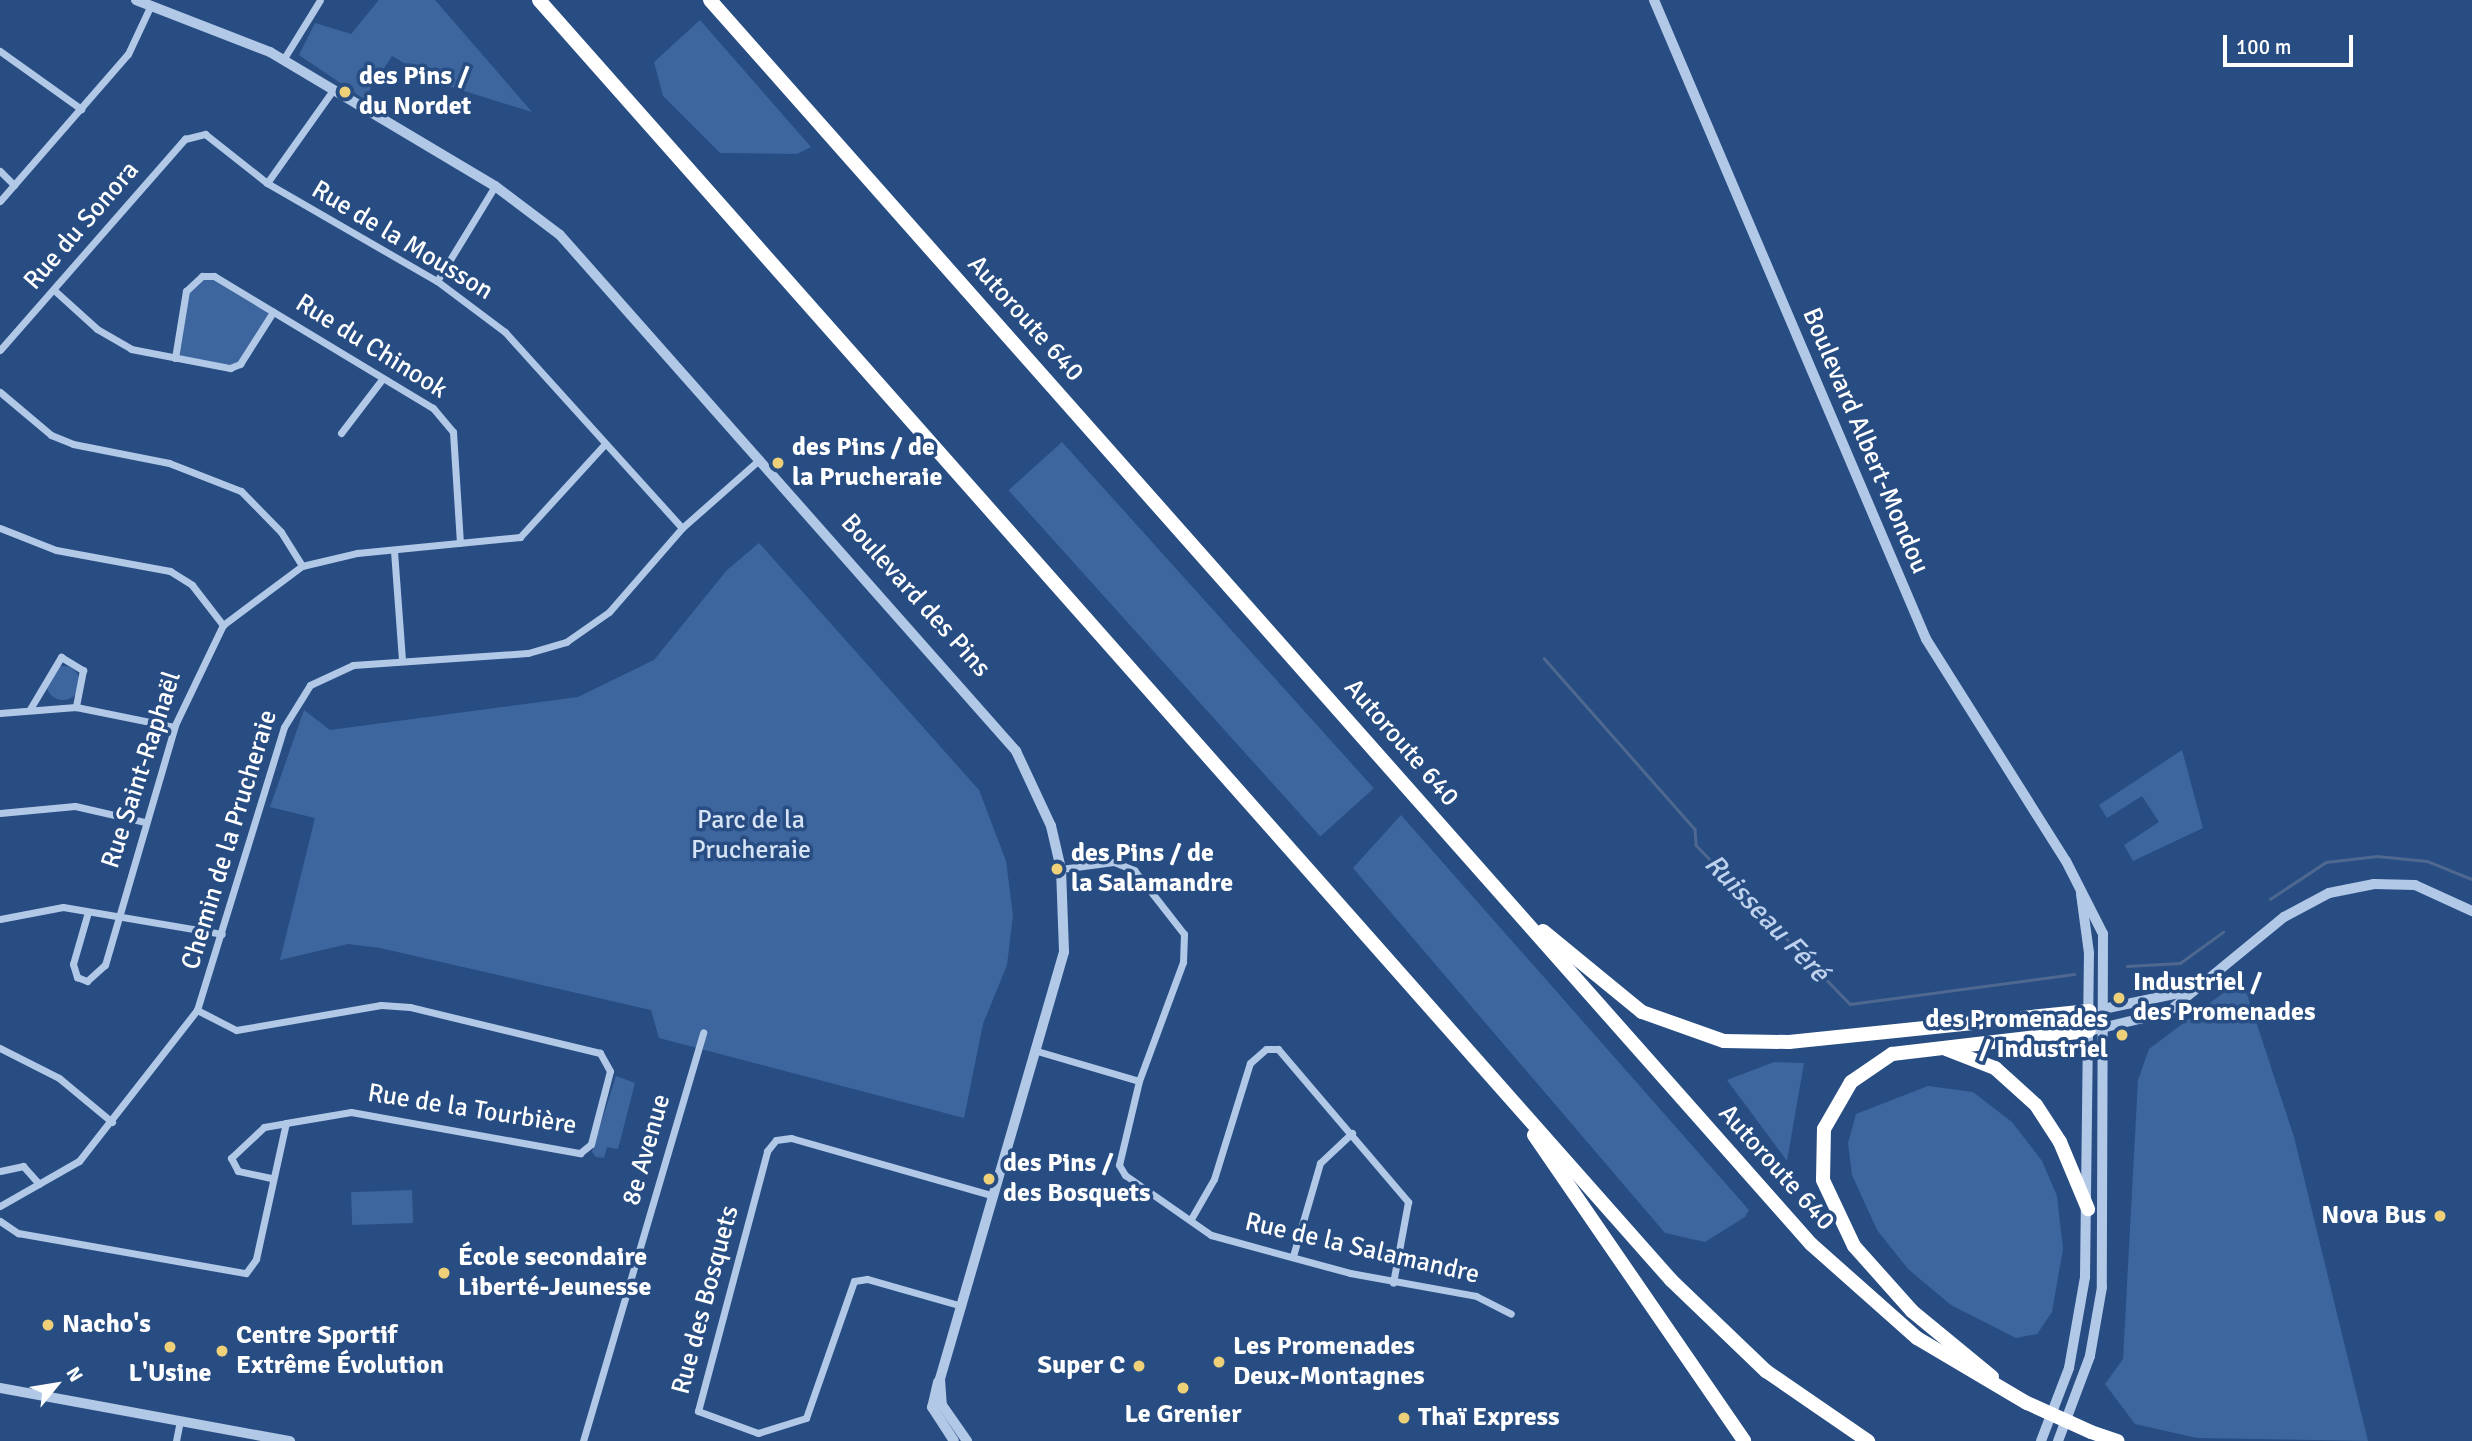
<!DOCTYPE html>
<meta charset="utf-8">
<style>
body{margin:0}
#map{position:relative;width:2472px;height:1441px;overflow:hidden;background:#284d83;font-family:Signika,sans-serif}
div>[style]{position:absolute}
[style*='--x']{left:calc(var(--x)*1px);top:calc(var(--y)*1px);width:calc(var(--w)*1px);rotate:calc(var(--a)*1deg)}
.green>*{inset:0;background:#3d669f;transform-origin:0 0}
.round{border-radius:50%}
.stream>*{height:2.5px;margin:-1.25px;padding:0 1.25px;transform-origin:1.25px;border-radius:1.25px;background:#4f688f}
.minor>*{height:7px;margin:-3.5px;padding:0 3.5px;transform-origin:3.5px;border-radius:3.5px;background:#b2c8e7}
.tertiary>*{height:10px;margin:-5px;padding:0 5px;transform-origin:5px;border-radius:5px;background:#b2c8e7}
.motorway>*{height:14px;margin:-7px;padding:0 7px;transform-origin:7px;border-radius:7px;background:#fff}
.motorway-bridge>*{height:14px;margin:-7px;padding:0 7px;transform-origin:7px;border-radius:7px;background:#fff}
.dots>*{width:19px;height:19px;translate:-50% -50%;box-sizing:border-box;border:4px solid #284d83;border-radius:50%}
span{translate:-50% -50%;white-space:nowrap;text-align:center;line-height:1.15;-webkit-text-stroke:7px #284d83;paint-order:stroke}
.poi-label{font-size:26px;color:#fff;font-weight:700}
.left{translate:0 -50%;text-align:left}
.right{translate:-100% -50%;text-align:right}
.street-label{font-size:26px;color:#fff}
.park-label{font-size:26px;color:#d5e3f5}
.water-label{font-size:28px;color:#bed2ee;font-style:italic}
.north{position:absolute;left:21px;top:1350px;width:70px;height:70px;-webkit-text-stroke:5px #284d83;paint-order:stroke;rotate:60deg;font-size:19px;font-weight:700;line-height:28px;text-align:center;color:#fff}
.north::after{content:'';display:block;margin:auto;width:24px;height:32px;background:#fff;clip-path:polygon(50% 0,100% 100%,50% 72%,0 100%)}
.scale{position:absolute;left:2223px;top:35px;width:130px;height:32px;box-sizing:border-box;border:4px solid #fff;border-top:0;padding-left:9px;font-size:21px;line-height:24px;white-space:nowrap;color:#fff;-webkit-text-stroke:5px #284d83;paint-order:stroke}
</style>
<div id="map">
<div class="green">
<i style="clip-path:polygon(379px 0,435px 0,532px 112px,438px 83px,392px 56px,364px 99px,299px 55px,315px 23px,351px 34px)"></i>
<i style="clip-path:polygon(700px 20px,811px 147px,797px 154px,720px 153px,663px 96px,654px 62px)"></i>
<i style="clip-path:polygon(202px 276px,214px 276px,273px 312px,235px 368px,175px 358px,182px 300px)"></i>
<i style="left:1062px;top:442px;width:466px;height:72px;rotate:48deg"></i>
<i style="clip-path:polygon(759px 543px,979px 790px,1006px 861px,1013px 915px,1007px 965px,983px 1024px,964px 1118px,659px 1038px,651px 1010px,380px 948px,348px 944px,280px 960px,315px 818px,270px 807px,304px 710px,330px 730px,578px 697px,654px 660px,727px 570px)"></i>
<i class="round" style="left:46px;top:666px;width:34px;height:34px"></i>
<i style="clip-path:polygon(2182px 750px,2203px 828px,2133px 861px,2124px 845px,2159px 822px,2142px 796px,2107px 818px,2099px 805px)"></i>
<i style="clip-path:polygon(1401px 815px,1749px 1210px,1745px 1217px,1705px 1242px,1665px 1233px,1353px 868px)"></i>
<i style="clip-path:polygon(2242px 979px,2294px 1137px,2368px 1441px,2197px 1438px,2135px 1424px,2105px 1384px,2123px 1359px,2138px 1080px,2149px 1049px)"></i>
<i style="clip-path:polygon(1774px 1062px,1804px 1063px,1787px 1161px,1727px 1080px)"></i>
<i style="clip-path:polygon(616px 1076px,635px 1083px,618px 1149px,607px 1147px,604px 1158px,596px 1157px,592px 1152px)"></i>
<i style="clip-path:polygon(1928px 1086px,1973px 1092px,2012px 1122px,2042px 1161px,2057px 1196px,2063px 1249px,2052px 1312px,2037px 1334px,2016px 1338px,1951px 1305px,1908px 1269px,1877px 1230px,1852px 1175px,1848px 1143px,1856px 1114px)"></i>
<i style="left:412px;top:1190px;width:33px;height:61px;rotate:88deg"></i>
</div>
<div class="stream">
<i style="--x:1544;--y:658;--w:228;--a:48.6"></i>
<i style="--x:1695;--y:829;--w:16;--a:86"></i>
<i style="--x:1696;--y:845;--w:221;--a:45.9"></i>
<i style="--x:1850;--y:1004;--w:226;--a:-7.6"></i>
<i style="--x:2270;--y:899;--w:67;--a:-33.5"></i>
<i style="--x:2326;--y:862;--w:51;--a:-6.7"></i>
<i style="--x:2377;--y:856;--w:50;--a:5.7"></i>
<i style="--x:2427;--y:861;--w:48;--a:21.8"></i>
<i style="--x:2127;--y:966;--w:53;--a:-3.2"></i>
<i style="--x:2180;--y:963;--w:53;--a:-35.8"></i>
</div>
<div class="minor">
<i style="--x:0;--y:51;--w:100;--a:35.6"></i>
<i style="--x:283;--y:60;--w:70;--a:-58.3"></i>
<i style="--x:0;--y:171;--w:20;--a:45"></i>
<i style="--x:267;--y:183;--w:110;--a:-54.6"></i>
<i style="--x:0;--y:201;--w:195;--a:-49"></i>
<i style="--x:128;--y:54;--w:54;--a:-64.9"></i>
<i style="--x:437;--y:281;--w:111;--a:-58.6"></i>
<i style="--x:54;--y:290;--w:58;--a:42.2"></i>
<i style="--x:97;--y:329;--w:39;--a:30"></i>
<i style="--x:131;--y:349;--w:101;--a:10.9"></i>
<i style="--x:230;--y:368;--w:11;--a:-22"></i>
<i style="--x:240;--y:364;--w:62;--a:-57.6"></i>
<i style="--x:0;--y:350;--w:281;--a:-48.8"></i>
<i style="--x:185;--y:139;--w:21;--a:-14"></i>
<i style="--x:205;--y:134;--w:79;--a:38.3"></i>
<i style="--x:267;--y:183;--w:196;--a:30"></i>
<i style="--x:437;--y:281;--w:85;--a:36.9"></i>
<i style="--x:505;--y:332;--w:264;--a:47.9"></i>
<i style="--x:175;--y:358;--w:68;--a:-80.7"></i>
<i style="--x:186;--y:291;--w:22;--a:-43"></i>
<i style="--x:202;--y:276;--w:12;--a:0"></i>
<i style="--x:214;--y:276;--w:256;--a:31.1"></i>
<i style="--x:433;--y:408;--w:31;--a:50"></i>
<i style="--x:453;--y:432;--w:111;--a:86.4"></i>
<i style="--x:0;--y:392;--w:67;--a:40.1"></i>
<i style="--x:51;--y:435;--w:24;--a:22"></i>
<i style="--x:73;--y:444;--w:98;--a:11.2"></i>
<i style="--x:169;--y:463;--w:77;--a:21.3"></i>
<i style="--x:241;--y:491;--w:57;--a:45.7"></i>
<i style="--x:281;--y:532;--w:40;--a:58"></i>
<i style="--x:341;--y:433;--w:69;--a:-52.6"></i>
<i style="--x:0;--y:528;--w:60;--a:21.4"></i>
<i style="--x:56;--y:550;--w:116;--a:10.4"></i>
<i style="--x:170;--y:571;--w:26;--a:32"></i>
<i style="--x:192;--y:585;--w:51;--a:52.2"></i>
<i style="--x:394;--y:551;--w:109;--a:85.8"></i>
<i style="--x:30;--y:709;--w:61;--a:-59.2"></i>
<i style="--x:61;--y:657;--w:26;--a:31"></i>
<i style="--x:83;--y:670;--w:38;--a:101"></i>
<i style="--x:0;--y:713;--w:76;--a:-4.5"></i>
<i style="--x:76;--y:707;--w:100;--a:11.5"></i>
<i style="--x:0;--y:813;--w:75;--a:-5.3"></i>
<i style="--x:75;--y:806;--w:72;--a:12.9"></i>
<i style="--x:1061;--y:869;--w:53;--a:-7.5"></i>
<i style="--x:1114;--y:862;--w:22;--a:22"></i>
<i style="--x:1134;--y:870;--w:81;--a:52"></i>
<i style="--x:1184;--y:934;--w:28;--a:92"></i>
<i style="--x:1183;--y:962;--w:127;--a:110.3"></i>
<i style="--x:1139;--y:1081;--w:86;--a:103.4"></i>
<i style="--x:1119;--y:1165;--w:12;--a:59"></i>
<i style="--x:1125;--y:1175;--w:105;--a:34.9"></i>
<i style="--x:1211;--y:1235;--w:144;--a:15.3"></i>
<i style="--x:1350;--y:1273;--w:128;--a:10.3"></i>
<i style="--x:1476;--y:1296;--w:39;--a:27"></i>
<i style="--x:88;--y:912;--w:54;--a:106.1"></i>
<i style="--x:73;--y:964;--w:14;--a:73"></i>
<i style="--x:77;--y:977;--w:11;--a:22"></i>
<i style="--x:87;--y:981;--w:24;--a:-42"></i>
<i style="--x:105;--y:965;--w:250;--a:-73.7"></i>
<i style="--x:175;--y:725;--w:111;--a:-64.4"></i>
<i style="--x:223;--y:625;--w:99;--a:-36.8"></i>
<i style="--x:302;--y:566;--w:57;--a:-13.3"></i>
<i style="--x:357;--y:553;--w:164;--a:-5.6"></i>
<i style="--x:520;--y:537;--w:126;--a:-47.6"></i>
<i style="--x:0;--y:919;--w:64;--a:-10.8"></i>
<i style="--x:63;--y:907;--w:161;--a:9.6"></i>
<i style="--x:0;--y:1048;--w:66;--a:27"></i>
<i style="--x:59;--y:1078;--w:69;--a:39.7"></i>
<i style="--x:1037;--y:1051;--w:106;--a:16.4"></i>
<i style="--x:0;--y:1171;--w:24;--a:-12"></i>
<i style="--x:23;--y:1166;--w:24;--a:48"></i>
<i style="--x:271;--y:1178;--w:34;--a:-168"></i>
<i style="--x:238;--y:1171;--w:15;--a:-118"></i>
<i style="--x:231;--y:1158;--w:45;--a:-43.2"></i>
<i style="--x:264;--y:1127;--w:22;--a:-10"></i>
<i style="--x:0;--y:1206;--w:91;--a:-29.7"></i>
<i style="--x:79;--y:1161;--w:192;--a:-52"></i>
<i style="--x:197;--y:1010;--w:296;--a:-72.9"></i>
<i style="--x:284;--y:727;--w:49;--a:-58.2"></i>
<i style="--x:310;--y:685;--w:47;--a:-24.9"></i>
<i style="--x:353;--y:665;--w:175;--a:-3.9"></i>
<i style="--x:528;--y:653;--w:40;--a:-16"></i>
<i style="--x:566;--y:642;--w:52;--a:-34.9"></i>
<i style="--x:609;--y:612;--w:111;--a:-49"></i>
<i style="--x:682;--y:528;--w:104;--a:-41.5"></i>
<i style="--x:1191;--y:1219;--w:46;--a:-60.1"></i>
<i style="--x:1214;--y:1179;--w:121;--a:-72.8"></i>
<i style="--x:1250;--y:1063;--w:21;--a:-41"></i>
<i style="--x:1266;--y:1049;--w:12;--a:0"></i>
<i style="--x:1278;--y:1049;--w:201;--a:49.6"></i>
<i style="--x:1408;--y:1202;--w:82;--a:100.5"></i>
<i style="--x:0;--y:1221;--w:22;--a:34"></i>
<i style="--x:18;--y:1233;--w:231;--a:10"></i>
<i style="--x:246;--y:1273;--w:17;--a:-54"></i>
<i style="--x:256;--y:1259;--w:139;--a:-77.6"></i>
<i style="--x:286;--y:1123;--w:66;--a:-9.6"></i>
<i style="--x:351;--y:1112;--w:233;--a:10.2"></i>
<i style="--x:580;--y:1153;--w:14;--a:-39"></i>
<i style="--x:591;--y:1144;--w:75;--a:-75.4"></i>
<i style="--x:610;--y:1071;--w:21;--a:-119"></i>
<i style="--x:600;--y:1053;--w:195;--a:-166.4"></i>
<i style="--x:410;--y:1007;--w:29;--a:-176"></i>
<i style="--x:381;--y:1005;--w:147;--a:170.2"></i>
<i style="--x:236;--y:1030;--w:44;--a:-152.9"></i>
<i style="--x:1293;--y:1256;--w:97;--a:-73.8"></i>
<i style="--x:1320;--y:1163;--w:44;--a:-43.2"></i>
<i style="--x:962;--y:1306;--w:99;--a:-164.1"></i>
<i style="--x:867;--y:1279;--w:13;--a:171"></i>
<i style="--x:854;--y:1281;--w:145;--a:109.3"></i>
<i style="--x:806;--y:1418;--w:50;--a:162.6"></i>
<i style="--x:758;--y:1433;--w:64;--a:-159.9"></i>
<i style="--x:698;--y:1411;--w:269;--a:-75.1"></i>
<i style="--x:767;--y:1151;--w:14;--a:-51"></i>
<i style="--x:776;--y:1140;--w:15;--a:-8"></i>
<i style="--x:791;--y:1138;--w:211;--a:15.9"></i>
<i style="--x:176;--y:1441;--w:20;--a:-79"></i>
<i style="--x:583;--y:1441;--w:426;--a:-73.6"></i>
</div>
<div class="tertiary">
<i style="--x:136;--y:0;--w:144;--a:21.2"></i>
<i style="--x:270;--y:52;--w:262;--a:30.8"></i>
<i style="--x:495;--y:186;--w:81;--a:37"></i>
<i style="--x:560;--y:235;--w:689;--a:48.53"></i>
<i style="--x:1016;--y:751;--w:83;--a:65"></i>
<i style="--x:1051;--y:826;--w:44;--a:76.9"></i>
<i style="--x:1061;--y:869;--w:83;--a:87.9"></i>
<i style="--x:1064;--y:952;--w:445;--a:106.2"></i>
<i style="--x:940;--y:1379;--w:26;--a:86"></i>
<i style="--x:942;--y:1405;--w:44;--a:55.2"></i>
<i style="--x:1654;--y:0;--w:694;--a:66.94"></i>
<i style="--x:1926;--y:639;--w:262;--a:57.8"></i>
<i style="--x:2066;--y:861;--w:82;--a:63.1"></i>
<i style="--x:2103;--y:934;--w:353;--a:90.2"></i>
<i style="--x:2102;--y:1287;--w:70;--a:99.9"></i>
<i style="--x:2090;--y:1356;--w:91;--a:110.6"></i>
<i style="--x:2103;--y:1009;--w:92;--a:-11.9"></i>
<i style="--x:2089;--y:1031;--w:81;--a:-13.5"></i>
<i style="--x:2168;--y:1012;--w:150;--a:-39.3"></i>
<i style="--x:2284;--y:917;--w:51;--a:-28.1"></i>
<i style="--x:2329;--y:893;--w:46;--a:-11.3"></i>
<i style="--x:2374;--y:884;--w:41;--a:1.4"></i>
<i style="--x:2415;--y:885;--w:63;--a:24.5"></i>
<i style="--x:938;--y:1382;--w:26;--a:103"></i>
<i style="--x:932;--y:1407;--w:40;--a:57.1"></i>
<i style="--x:0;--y:1388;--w:295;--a:10.4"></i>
<i style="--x:2041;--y:1441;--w:78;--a:-69"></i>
<i style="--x:2069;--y:1368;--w:92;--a:-80"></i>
<i style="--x:2085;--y:1277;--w:324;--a:-89.3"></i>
<i style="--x:2089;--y:953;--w:60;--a:-97.7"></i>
</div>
<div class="motorway">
<i style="--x:539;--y:0;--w:1709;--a:48.51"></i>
<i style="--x:1671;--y:1280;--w:132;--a:43.8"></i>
<i style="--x:1766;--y:1371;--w:124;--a:34.5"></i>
<i style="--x:710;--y:0;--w:1661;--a:48.49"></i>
<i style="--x:1811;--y:1244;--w:142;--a:41.6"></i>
<i style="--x:1917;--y:1338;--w:128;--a:30.6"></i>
<i style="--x:1543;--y:931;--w:128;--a:39.3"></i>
<i style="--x:1642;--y:1012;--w:87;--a:19.5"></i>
<i style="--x:1724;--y:1041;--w:65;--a:0.9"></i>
<i style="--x:1789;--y:1042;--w:302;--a:-5.9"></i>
<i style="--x:1946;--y:1049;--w:53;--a:21.2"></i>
<i style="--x:1995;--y:1068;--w:55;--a:42.1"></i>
<i style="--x:2036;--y:1105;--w:44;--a:57"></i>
<i style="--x:2060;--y:1142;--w:73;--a:67.3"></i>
<i style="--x:1534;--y:1135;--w:371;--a:55.5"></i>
<i style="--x:1992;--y:1377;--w:104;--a:-140.5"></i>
<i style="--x:1912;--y:1311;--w:87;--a:-131.7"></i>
<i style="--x:1854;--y:1246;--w:73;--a:-115.2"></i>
<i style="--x:1823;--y:1180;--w:51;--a:-88.9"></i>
<i style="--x:1824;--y:1129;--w:54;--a:-60.1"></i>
<i style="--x:1851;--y:1082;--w:50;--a:-34.3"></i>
<i style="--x:1892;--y:1054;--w:198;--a:-6.7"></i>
<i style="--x:2091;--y:1432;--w:28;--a:19"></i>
</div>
<div class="motorway-bridge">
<i style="--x:2027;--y:1403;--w:70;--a:24.4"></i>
</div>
<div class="dots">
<i style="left:345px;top:92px;background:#eed079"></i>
<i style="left:778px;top:463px;background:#eed079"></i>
<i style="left:1057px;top:869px;background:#eed079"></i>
<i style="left:2119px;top:998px;background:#eed079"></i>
<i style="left:2122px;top:1035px;background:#eed079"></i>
<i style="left:989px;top:1179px;background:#eed079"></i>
<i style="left:2440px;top:1216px;background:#eed079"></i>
<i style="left:444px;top:1273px;background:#eed079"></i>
<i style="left:48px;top:1325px;background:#eed079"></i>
<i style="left:170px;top:1347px;background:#eed079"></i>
<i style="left:222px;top:1351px;background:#eed079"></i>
<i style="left:1219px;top:1362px;background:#eed079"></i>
<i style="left:1139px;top:1366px;background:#eed079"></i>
<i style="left:1183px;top:1388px;background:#eed079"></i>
<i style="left:1404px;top:1418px;background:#eed079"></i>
</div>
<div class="poi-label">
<span class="left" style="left:359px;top:92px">des Pins /<br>du Nordet</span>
<span class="left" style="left:792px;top:463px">des Pins / de<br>la Prucheraie</span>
<span class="left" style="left:1071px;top:869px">des Pins / de<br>la Salamandre</span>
<span class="left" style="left:2133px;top:998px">Industriel /<br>des Promenades</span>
<span class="right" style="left:2108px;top:1035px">des Promenades<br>/ Industriel</span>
<span class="left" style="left:1003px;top:1179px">des Pins /<br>des Bosquets</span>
<span class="right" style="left:2426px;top:1216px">Nova Bus</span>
<span class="left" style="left:458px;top:1273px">École secondaire<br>Liberté-Jeunesse</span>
<span class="left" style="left:62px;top:1325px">Nacho's</span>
<span class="left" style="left:236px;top:1351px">Centre Sportif<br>Extrême Évolution</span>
<span class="left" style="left:1233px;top:1362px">Les Promenades<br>Deux-Montagnes</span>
<span class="right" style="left:1125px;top:1366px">Super C</span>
<span style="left:170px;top:1374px">L'Usine</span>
<span style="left:1183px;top:1415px">Le Grenier</span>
<span class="left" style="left:1418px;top:1418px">Thaï Express</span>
</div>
<div class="street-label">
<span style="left:82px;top:226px;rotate:-49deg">Rue du Sonora</span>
<span style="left:402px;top:241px;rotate:31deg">Rue de la Mousson</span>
<span style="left:1025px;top:319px;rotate:48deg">Autoroute 640</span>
<span style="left:371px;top:347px;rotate:32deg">Rue du Chinook</span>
<span style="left:1865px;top:441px;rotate:67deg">Boulevard Albert-Mondou</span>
<span style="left:915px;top:596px;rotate:48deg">Boulevard des Pins</span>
<span style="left:1401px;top:743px;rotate:49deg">Autoroute 640</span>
<span style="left:142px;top:770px;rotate:-72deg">Rue Saint-Raphaël</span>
<span style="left:230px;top:840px;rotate:-73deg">Chemin de la Prucheraie</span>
<span style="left:472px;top:1110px;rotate:9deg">Rue de la Tourbière</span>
<span style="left:647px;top:1150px;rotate:-74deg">8e Avenue</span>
<span style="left:1776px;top:1168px;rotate:48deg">Autoroute 640</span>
<span style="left:1362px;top:1249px;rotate:13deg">Rue de la Salamandre</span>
<span style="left:706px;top:1300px;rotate:-75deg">Rue des Bosquets</span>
</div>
<div class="park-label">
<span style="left:751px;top:836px">Parc de la<br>Prucheraie</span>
</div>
<div class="water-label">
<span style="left:1767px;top:918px;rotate:46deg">Ruisseau Féré</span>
</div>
<div class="north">N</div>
<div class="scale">100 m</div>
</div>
